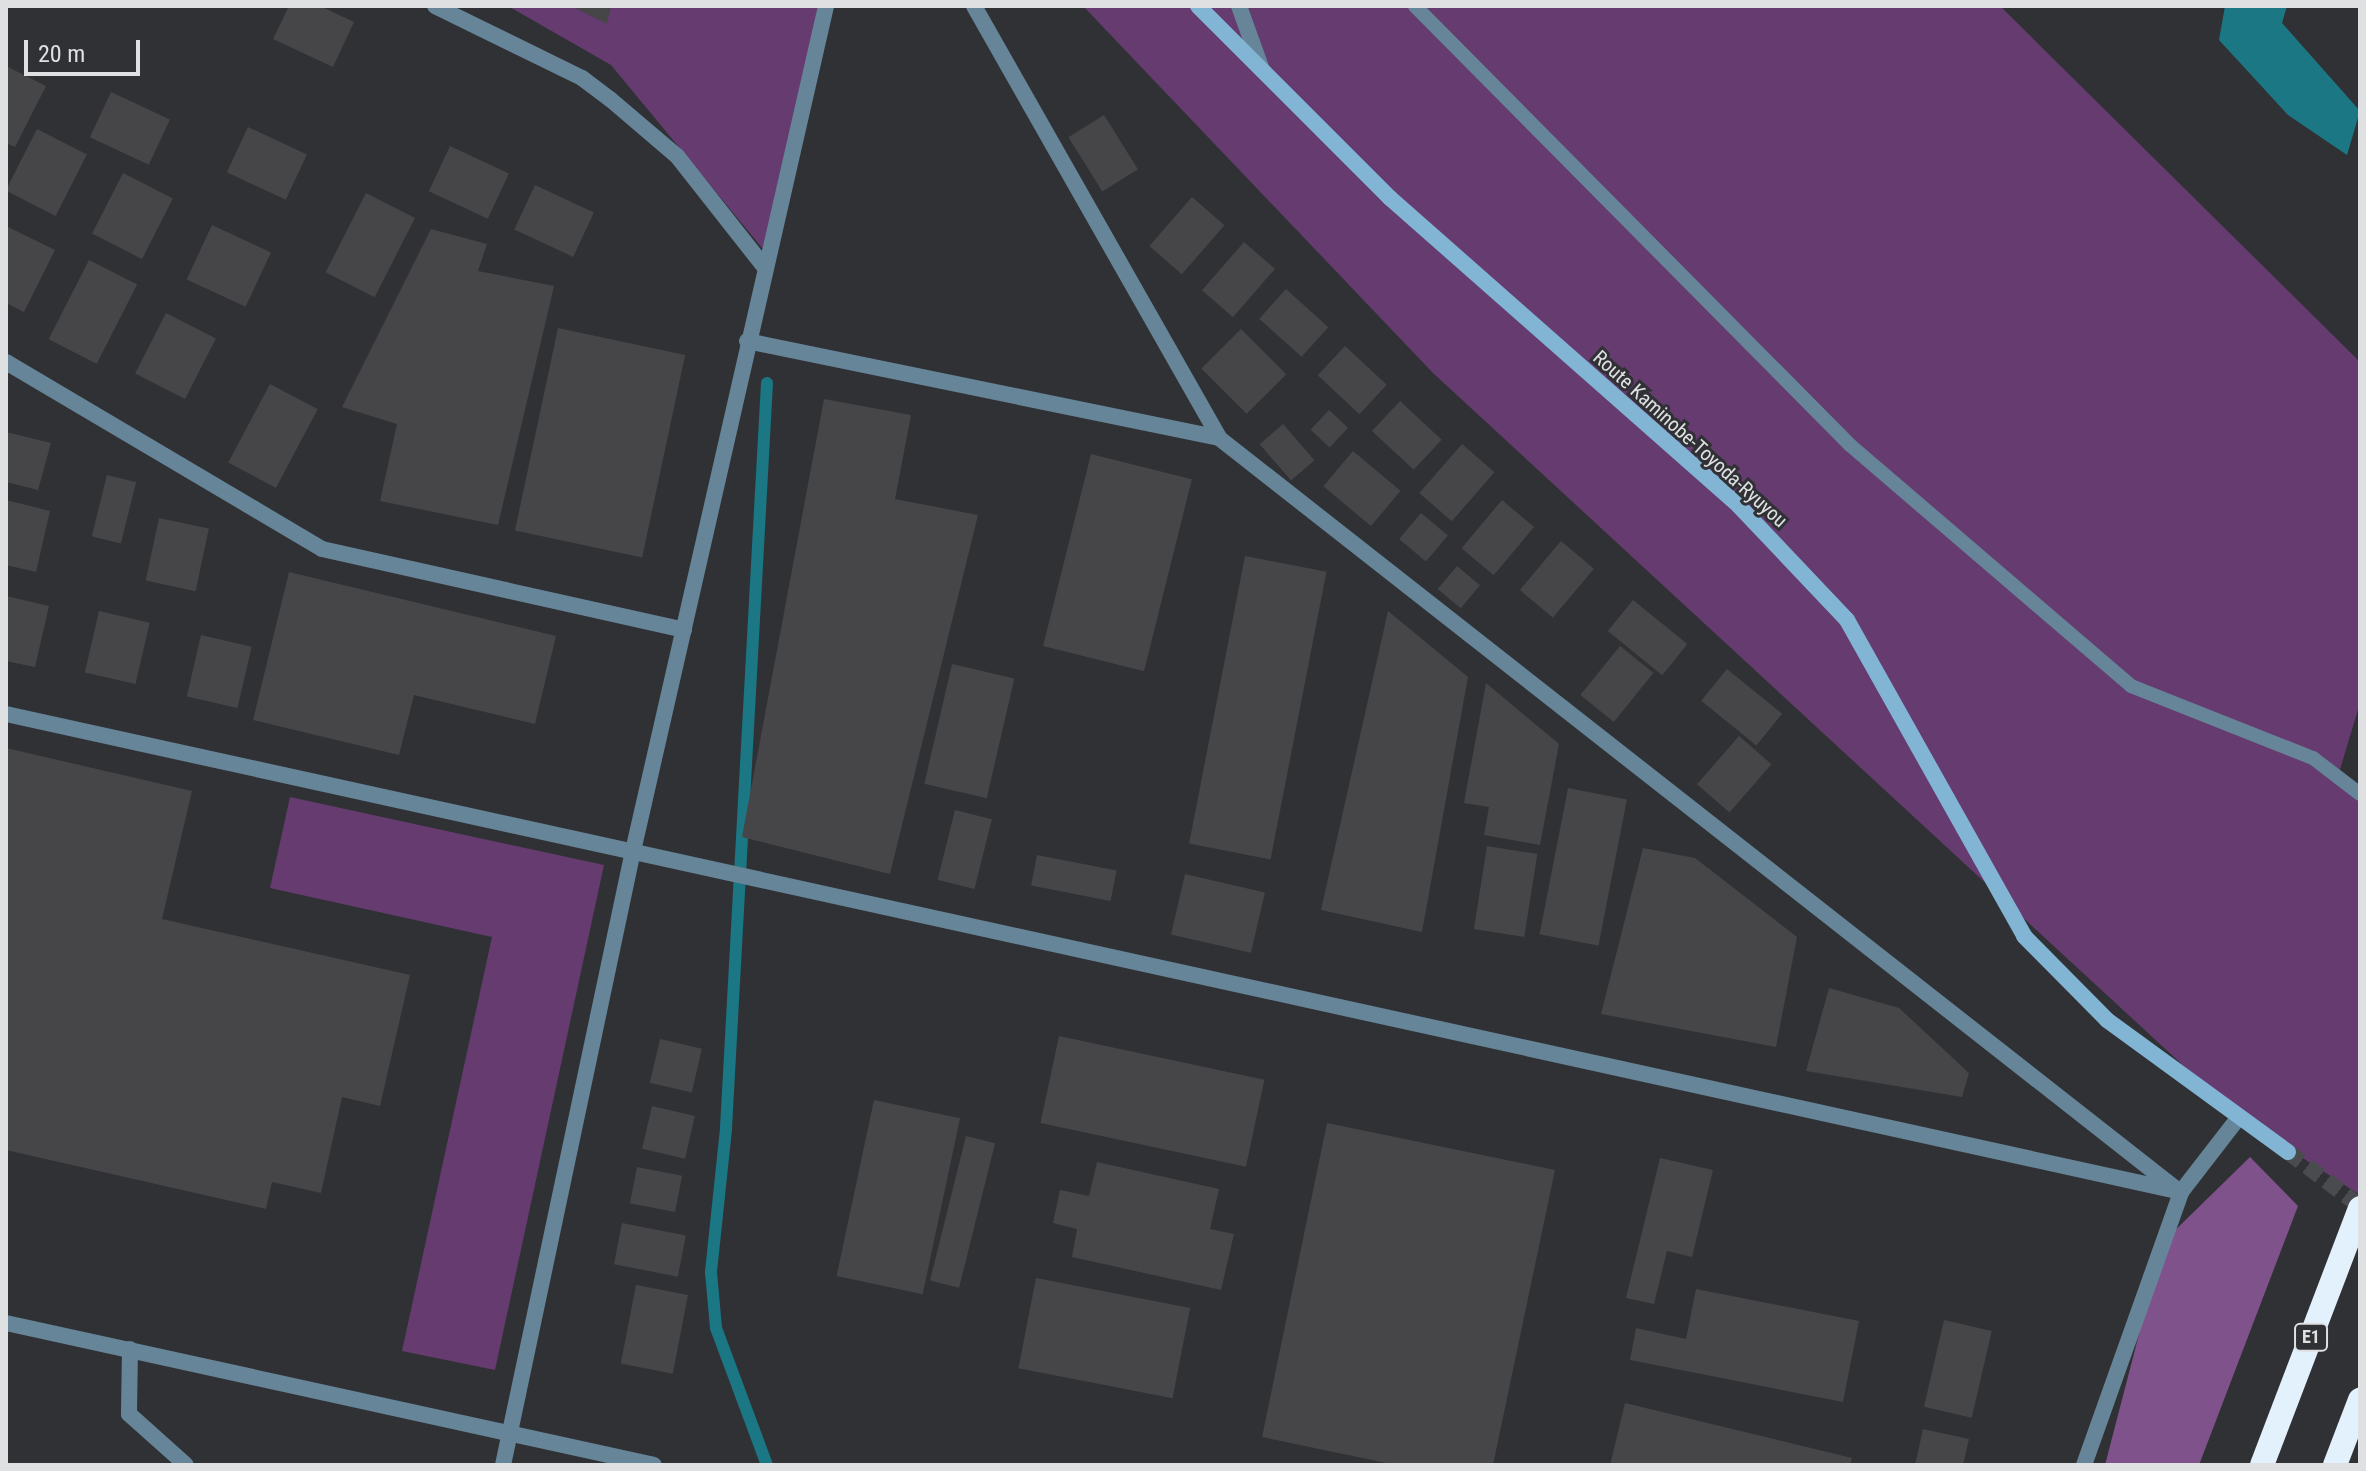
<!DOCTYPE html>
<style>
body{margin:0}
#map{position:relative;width:2366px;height:1471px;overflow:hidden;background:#303134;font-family:"Roboto Condensed",sans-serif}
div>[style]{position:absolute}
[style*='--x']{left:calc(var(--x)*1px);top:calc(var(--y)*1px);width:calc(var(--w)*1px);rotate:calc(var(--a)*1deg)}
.green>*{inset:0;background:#653b70}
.forest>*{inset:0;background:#80528c}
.water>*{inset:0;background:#1c7785}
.stream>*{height:12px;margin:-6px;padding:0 6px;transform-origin:6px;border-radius:6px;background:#1c7785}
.building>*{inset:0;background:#464649;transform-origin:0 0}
.secondary-tunnel>*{height:16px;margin-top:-8px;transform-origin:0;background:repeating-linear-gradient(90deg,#4a4b4e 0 16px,transparent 0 24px)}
.service>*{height:14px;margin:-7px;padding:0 7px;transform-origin:7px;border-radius:7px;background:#668599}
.minor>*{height:16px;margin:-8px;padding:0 8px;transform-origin:8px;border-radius:8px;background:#668599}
.tertiary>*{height:16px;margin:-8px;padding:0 8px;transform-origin:8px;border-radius:8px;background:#668599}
.secondary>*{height:16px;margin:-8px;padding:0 8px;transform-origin:8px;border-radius:8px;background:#82b4d4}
.motorway>*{height:24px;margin:-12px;padding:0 12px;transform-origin:12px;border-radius:12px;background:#e2f1fb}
span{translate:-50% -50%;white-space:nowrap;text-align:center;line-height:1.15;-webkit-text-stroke:6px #303134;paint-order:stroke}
.shield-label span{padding:2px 6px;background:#303134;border:2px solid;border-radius:6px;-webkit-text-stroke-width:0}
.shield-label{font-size:18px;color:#dfe0e2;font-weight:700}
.street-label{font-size:20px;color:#dfe0e2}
.frame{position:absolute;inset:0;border:8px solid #dfe0e2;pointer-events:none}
.scale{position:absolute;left:24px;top:40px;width:116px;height:36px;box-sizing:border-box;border:4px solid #dfe0e2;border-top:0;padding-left:10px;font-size:24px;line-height:28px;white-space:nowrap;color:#dfe0e2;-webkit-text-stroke:6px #303134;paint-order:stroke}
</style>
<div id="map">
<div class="green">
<i style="clip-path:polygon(508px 6px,818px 6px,768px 255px,611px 65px)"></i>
<i style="clip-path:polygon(1083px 6px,2000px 6px,2360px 362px,2360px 703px,2338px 776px,2360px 794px,2360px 1195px,2239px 1117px,1433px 373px)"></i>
<i style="clip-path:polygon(290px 797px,604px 865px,495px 1370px,402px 1351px,492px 937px,270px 888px)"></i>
</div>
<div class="forest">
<i style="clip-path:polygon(2250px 1157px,2298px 1206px,2199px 1465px,2105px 1465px,2163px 1242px)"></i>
</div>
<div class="water">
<i style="clip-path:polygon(2225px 6px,2287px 6px,2282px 23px,2360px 111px,2347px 155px,2288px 115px,2219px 40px)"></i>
</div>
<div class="stream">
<i style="--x:767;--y:383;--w:747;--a:93.15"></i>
<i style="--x:726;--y:1129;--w:144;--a:96"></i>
<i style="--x:711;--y:1272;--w:56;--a:84.9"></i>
<i style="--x:716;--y:1328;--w:146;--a:69.6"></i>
</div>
<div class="building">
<i style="clip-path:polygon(289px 6px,320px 6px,354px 22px,333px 67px,273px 39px)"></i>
<i style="clip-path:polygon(571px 6px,611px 6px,607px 24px)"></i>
<i style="clip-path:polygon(6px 66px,46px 86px,15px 147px,6px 143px)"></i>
<i style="left:111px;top:92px;width:65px;height:50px;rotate:25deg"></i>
<i style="left:1104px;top:115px;width:64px;height:42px;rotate:58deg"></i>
<i style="left:248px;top:127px;width:65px;height:50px;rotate:25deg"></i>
<i style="left:37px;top:129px;width:56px;height:69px;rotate:27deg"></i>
<i style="left:450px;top:146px;width:65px;height:50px;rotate:25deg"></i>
<i style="left:123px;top:173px;width:56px;height:68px;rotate:27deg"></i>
<i style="left:535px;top:185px;width:65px;height:49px;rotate:25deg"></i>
<i style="left:366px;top:193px;width:55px;height:89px;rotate:27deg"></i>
<i style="left:1192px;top:197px;width:43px;height:65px;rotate:41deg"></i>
<i style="left:212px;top:225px;width:65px;height:60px;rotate:25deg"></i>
<i style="clip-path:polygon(6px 226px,55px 250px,24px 312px,6px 303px)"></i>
<i style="clip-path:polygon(431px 229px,487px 244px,478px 271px,554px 286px,498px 525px,380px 501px,397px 424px,342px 407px)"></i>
<i style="left:1244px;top:242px;width:41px;height:64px;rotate:41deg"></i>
<i style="left:89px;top:260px;width:54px;height:89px;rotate:27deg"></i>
<i style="left:1286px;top:289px;width:57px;height:40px;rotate:42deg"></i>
<i style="left:166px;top:313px;width:56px;height:68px;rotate:27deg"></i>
<i style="left:558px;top:328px;width:130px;height:207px;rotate:12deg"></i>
<i style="left:1241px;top:329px;width:64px;height:56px;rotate:45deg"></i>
<i style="left:1345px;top:346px;width:57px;height:40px;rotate:43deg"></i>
<i style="left:270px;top:384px;width:54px;height:89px;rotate:28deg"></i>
<i style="clip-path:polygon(824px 399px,911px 415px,895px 499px,978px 515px,890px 874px,742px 837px)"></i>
<i style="left:1400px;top:401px;width:57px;height:41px;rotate:43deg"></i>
<i style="left:1329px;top:410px;width:26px;height:27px;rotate:43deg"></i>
<i style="left:1283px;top:424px;width:48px;height:31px;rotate:49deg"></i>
<i style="clip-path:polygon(6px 432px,51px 443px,38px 490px,6px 482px)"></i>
<i style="left:1462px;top:444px;width:43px;height:65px;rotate:41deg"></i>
<i style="left:1353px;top:451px;width:62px;height:46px;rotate:40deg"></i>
<i style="left:1091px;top:454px;width:104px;height:198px;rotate:14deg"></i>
<i style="left:107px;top:475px;width:30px;height:63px;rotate:14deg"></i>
<i style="clip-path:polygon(6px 500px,50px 511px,36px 572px,6px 565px)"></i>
<i style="left:1502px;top:500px;width:42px;height:63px;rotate:40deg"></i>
<i style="left:1421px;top:513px;width:35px;height:34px;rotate:40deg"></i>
<i style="left:159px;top:518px;width:51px;height:64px;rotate:12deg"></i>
<i style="left:1561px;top:541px;width:43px;height:64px;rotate:40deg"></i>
<i style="left:1245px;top:556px;width:83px;height:293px;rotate:11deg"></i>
<i style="left:1457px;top:566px;width:30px;height:30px;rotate:40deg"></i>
<i style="clip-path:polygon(289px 572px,556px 636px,535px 724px,414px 695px,399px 755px,253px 720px)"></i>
<i style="clip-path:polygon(6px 596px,49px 606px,35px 667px,6px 661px)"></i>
<i style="left:1633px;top:600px;width:70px;height:40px;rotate:39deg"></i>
<i style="left:99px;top:611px;width:52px;height:63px;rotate:13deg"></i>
<i style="clip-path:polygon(1388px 611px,1468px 677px,1422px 932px,1321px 910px)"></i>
<i style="left:201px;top:635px;width:52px;height:63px;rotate:13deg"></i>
<i style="left:1620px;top:646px;width:43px;height:63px;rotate:39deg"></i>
<i style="left:952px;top:664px;width:64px;height:123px;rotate:13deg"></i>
<i style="left:1727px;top:669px;width:71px;height:41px;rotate:39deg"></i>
<i style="clip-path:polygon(1486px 683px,1559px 744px,1540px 845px,1484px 835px,1489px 807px,1464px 803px)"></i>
<i style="left:1739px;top:736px;width:43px;height:64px;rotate:41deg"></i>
<i style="clip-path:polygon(6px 748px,192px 791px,162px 919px,410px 975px,380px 1106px,342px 1097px,321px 1193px,272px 1182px,266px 1209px,6px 1150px)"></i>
<i style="left:1568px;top:788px;width:60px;height:149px;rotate:11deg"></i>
<i style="left:955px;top:810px;width:38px;height:72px;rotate:14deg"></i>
<i style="left:1487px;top:846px;width:51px;height:84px;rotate:9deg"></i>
<i style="clip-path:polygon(1643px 848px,1695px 858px,1797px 937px,1776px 1047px,1601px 1014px)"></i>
<i style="left:1037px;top:855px;width:81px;height:31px;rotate:11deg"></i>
<i style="left:1185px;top:874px;width:82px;height:62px;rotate:13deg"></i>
<i style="clip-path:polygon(1829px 988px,1899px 1008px,1969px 1073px,1962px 1097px,1806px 1071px)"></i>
<i style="left:1059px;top:1036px;width:210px;height:89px;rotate:12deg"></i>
<i style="left:660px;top:1039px;width:43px;height:45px;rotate:13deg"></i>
<i style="left:874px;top:1100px;width:88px;height:180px;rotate:12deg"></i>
<i style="left:652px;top:1106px;width:44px;height:44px;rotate:13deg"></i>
<i style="clip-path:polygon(1327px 1123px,1555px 1170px,1493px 1465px,1396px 1465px,1262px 1437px)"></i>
<i style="left:966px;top:1136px;width:30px;height:149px;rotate:14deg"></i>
<i style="clip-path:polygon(1660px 1158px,1713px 1170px,1692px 1257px,1667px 1251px,1654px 1304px,1626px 1298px)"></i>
<i style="clip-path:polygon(1097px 1162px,1219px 1189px,1210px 1229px,1234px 1234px,1221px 1290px,1072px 1257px,1077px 1229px,1053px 1223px,1060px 1190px,1089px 1196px)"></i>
<i style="left:637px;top:1167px;width:46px;height:37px;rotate:11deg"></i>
<i style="left:622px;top:1223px;width:65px;height:42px;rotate:11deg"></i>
<i style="left:1036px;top:1278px;width:157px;height:92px;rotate:11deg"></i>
<i style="left:636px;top:1285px;width:53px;height:80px;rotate:11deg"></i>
<i style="clip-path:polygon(1696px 1289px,1859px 1321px,1843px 1402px,1630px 1360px,1636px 1328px,1686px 1339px)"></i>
<i style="left:1944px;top:1320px;width:49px;height:89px;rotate:13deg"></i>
<i style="clip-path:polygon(1625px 1403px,1852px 1458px,1850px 1465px,1610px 1465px)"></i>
<i style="clip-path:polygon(1923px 1429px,1969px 1439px,1963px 1465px,1915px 1465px)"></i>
</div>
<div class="secondary-tunnel">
<i style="--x:2288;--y:1152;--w:90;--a:36.9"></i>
</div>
<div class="service">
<i style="--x:1415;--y:6;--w:618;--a:45.26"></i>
<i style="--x:1850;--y:445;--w:370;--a:40.6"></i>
<i style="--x:2131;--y:686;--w:196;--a:21.6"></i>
<i style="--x:2313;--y:758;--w:59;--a:37.5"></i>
</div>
<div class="minor">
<i style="--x:435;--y:6;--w:164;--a:26.1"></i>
<i style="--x:582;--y:78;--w:35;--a:37"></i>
<i style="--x:610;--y:99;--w:88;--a:40.4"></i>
<i style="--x:677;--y:156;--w:142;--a:51.8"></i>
<i style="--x:974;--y:6;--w:497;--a:60.4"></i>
<i style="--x:1219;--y:438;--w:1216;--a:38.12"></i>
<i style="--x:1239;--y:6;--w:68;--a:70.2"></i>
<i style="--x:747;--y:341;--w:482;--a:11.6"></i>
<i style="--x:6;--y:362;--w:367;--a:30.6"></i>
<i style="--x:322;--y:549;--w:371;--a:12.6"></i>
<i style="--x:6;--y:714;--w:2227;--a:12.39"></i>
<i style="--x:130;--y:1349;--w:65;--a:90.9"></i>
<i style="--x:129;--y:1414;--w:76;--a:41.8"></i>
<i style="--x:503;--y:1465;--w:628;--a:-78.05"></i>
<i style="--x:633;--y:851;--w:867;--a:-77.13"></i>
<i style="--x:2084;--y:1465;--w:290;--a:-70.4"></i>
<i style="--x:2181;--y:1192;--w:95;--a:-52.3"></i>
</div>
<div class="tertiary">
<i style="--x:6;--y:1323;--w:663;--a:12.36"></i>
</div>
<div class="secondary">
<i style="--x:1198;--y:6;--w:272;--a:45"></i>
<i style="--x:1390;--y:198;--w:465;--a:41.4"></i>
<i style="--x:1739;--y:506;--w:157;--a:46.5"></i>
<i style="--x:1847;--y:620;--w:362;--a:60.7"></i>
<i style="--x:2024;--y:936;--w:118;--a:45.3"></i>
<i style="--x:2107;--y:1020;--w:224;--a:36.1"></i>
</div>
<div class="motorway">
<i style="--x:2262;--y:1465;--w:275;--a:-69.1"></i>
<i style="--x:2335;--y:1465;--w:70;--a:-69"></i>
</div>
<div class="shield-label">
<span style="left:2311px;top:1337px">E1</span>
</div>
<div class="street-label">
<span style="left:1690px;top:439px;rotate:42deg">Route Kaminobe-Toyoda-Ryuyou</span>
</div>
<div class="frame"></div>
<div class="scale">20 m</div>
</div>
